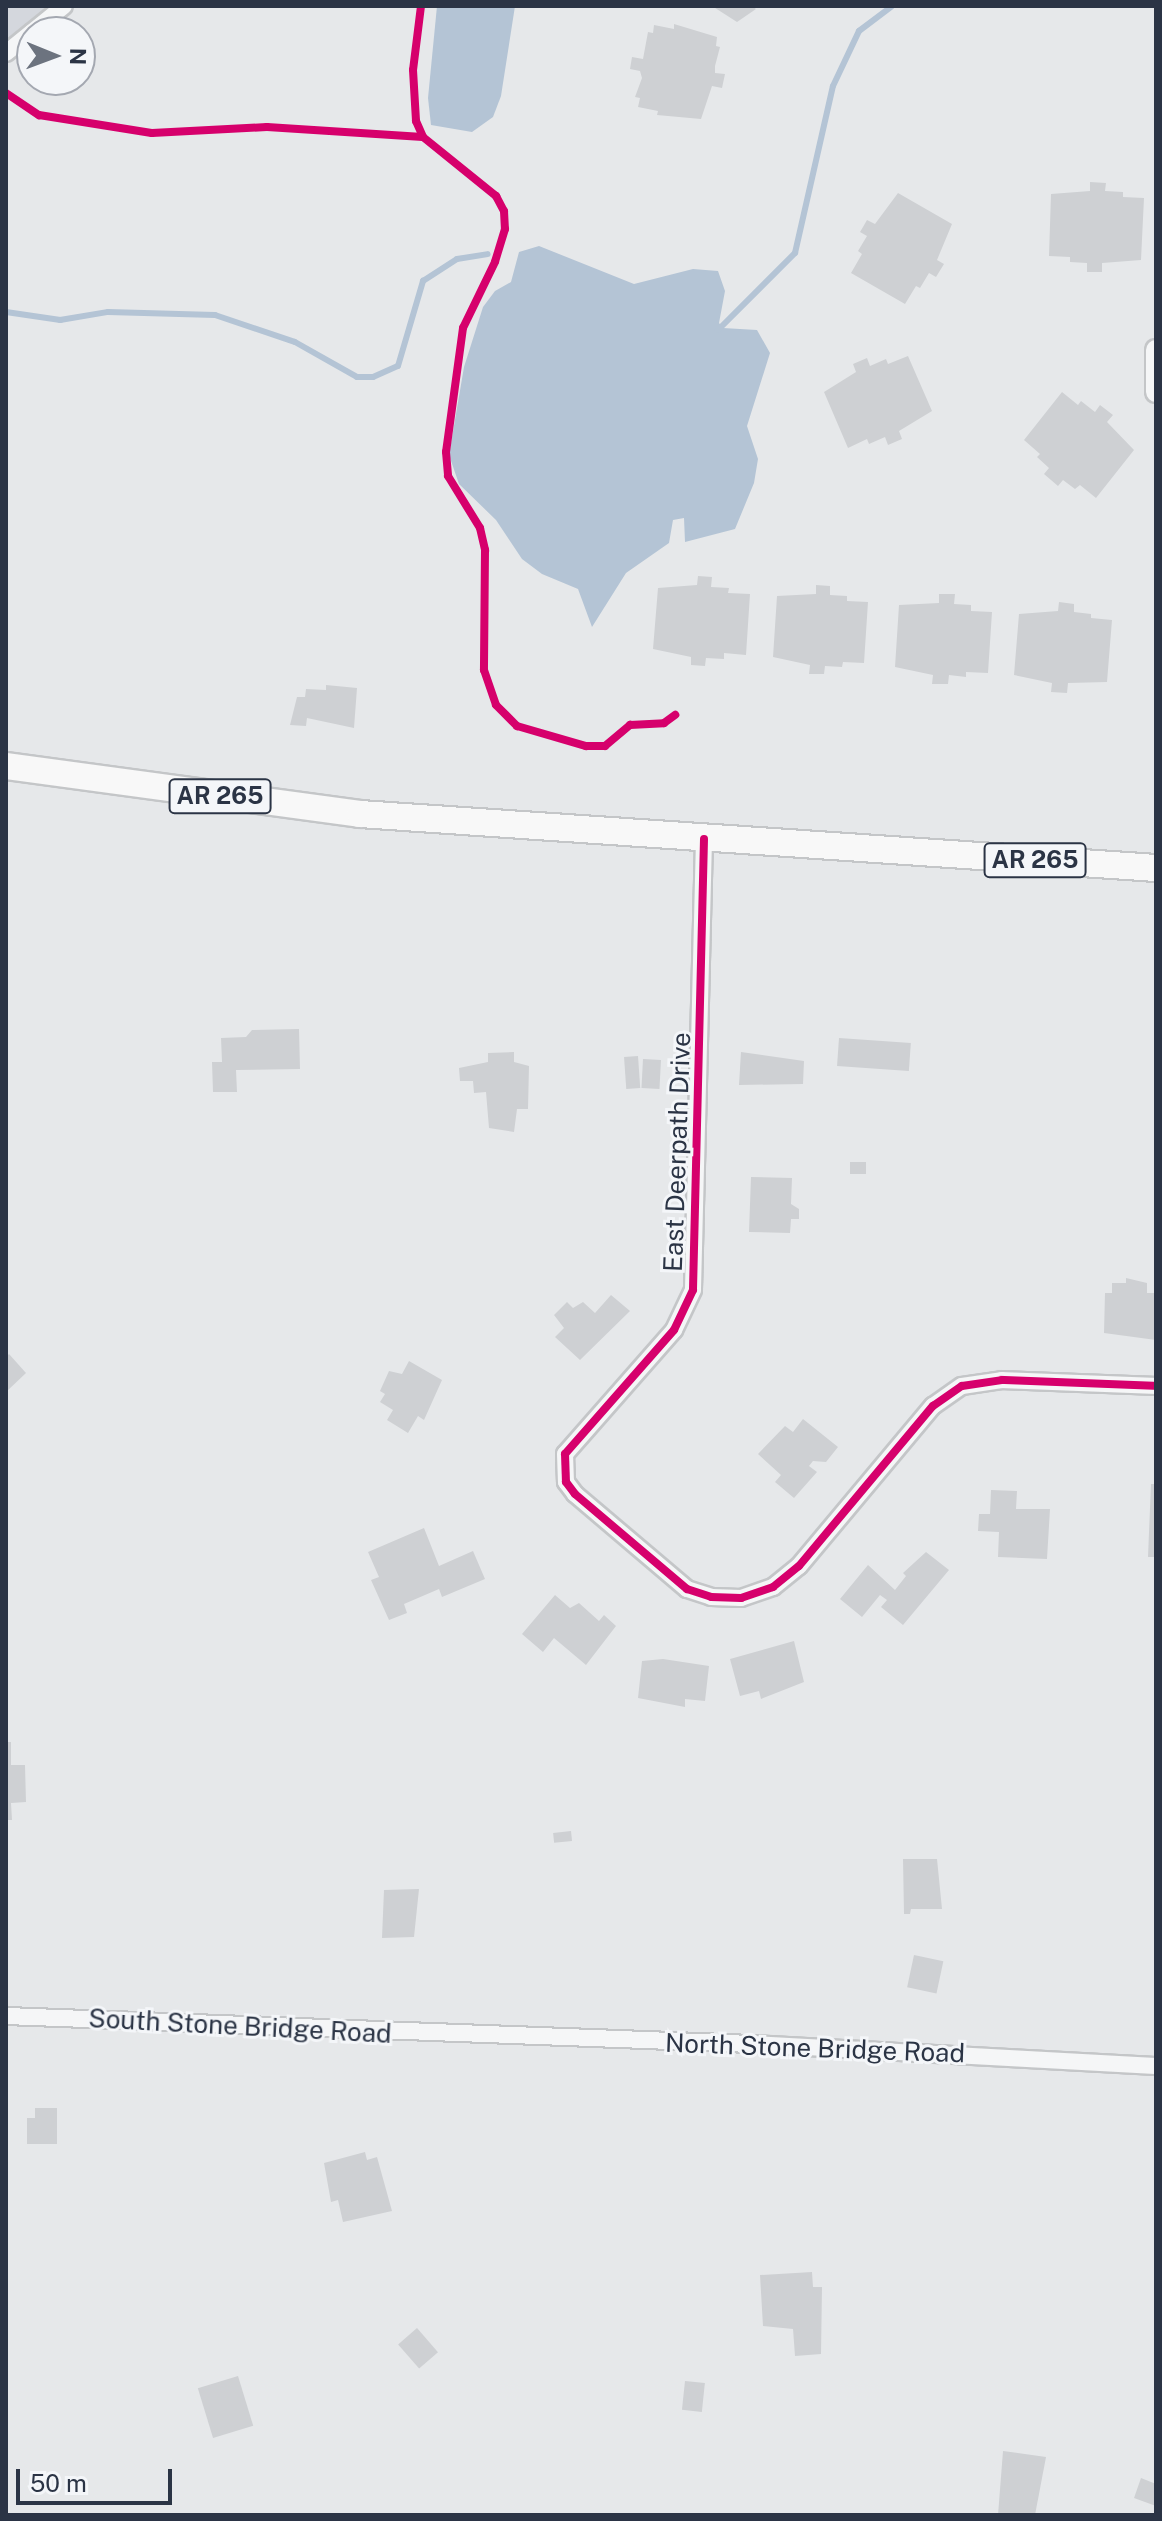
<!DOCTYPE html>
<style>
body{margin:0}
#map{position:relative;width:1162px;height:2521px;overflow:hidden;background:#e6e8ea;font-family:"Public Sans",sans-serif}
div>[style]{position:absolute}
[style*='--x']{left:calc(var(--x)*1px);top:calc(var(--y)*1px);width:calc(var(--w)*1px);rotate:calc(var(--a)*1deg)}
.built>*{inset:0;background:#d4d7dd}
.water>*{inset:0;background:#b4c4d5}
.stream>*{height:6px;margin:-3px;padding:0 3px;transform-origin:3px;border-radius:3px;background:#b4c4d5}
.building>*{inset:0;background:#ced0d3;transform-origin:0 0}
.roads{filter:drop-shadow(2px 0 #c4c6c8) drop-shadow(-2px 0 #c4c6c8) drop-shadow(0 2px #c4c6c8) drop-shadow(0 -2px #c4c6c8)}
.minor>*{height:16px;margin:-8px;padding:0 8px;transform-origin:8px;border-radius:8px;background:#f5f6f7}
.tertiary>*{height:20px;margin:-10px;padding:0 10px;transform-origin:10px;border-radius:10px;background:#f5f6f7}
.primary>*{height:26px;margin:-13px;padding:0 13px;transform-origin:13px;border-radius:13px;background:#f8f8f8}
.cycleway>*{height:8px;margin:-4px;padding:0 4px;transform-origin:4px;border-radius:4px;background:#d6006c}
span{translate:-50% -50%;white-space:nowrap;text-align:center;line-height:1.15;-webkit-text-stroke:6px #f4f6f9;paint-order:stroke}
.shield-label span{padding:2px 6px;background:#f4f6f9;border:2px solid;border-radius:6px;-webkit-text-stroke-width:0}
.shield-label{font-size:24px;color:#2b3445;font-weight:700}
.street-label{font-size:26px;color:#2b3445}
.frame{position:absolute;inset:0;border:8px solid #2b3445;pointer-events:none}
.north{position:absolute;left:16px;top:16px;width:80px;height:80px;box-sizing:border-box;background:#f4f6f9;border:2px solid #a4a8b1;border-radius:50%;rotate:91deg;font-size:22px;font-weight:700;line-height:32px;text-align:center;color:#2b3445}
.north::after{content:'';display:block;margin:auto;width:28px;height:36px;background:#6c737f;clip-path:polygon(50% 0,100% 100%,50% 72%,0 100%)}
.scale{position:absolute;left:16px;top:2469px;width:156px;height:36px;box-sizing:border-box;border:4px solid #2b3445;border-top:0;padding-left:10px;font-size:24px;line-height:28px;white-space:nowrap;color:#2b3445;-webkit-text-stroke:6px #f4f6f9;paint-order:stroke}
</style>
<div id="map">
<div class="built">
<i style="clip-path:polygon(6px 6px,64px 6px,6px 53px)"></i>
</div>
<div class="water">
<i style="clip-path:polygon(437px 6px,515px 6px,501px 96px,493px 117px,472px 132px,431px 125px,428px 98px)"></i>
<i style="clip-path:polygon(539px 246px,634px 284px,693px 269px,718px 271px,725px 291px,719px 323px,723px 328px,757px 330px,770px 353px,747px 426px,758px 459px,754px 483px,735px 529px,685px 542px,684px 518px,673px 520px,669px 543px,626px 573px,592px 627px,578px 589px,542px 574px,522px 559px,496px 520px,459px 484px,449px 455px,464px 367px,483px 307px,495px 291px,511px 282px,519px 252px)"></i>
</div>
<div class="stream">
<i style="--x:6;--y:312;--w:55;--a:8.4"></i>
<i style="--x:60;--y:320;--w:49;--a:-9.5"></i>
<i style="--x:108;--y:312;--w:107;--a:1.6"></i>
<i style="--x:215;--y:315;--w:84;--a:18.6"></i>
<i style="--x:295;--y:342;--w:71;--a:29.4"></i>
<i style="--x:357;--y:377;--w:16;--a:0"></i>
<i style="--x:373;--y:377;--w:27;--a:-24"></i>
<i style="--x:398;--y:366;--w:89;--a:-73.6"></i>
<i style="--x:423;--y:281;--w:40;--a:-32.9"></i>
<i style="--x:457;--y:259;--w:31;--a:-9"></i>
<i style="--x:718;--y:330;--w:109;--a:-45"></i>
<i style="--x:795;--y:253;--w:171;--a:-77.2"></i>
<i style="--x:833;--y:86;--w:61;--a:-64.7"></i>
<i style="--x:859;--y:31;--w:41;--a:-37.1"></i>
</div>
<div class="building">
<i style="clip-path:polygon(712px 6px,752px 6px,756px 9px,737px 22px)"></i>
<i style="clip-path:polygon(674px 24px,717px 37px,716px 46px,720px 47px,715px 66px,715px 73px,725px 74px,722px 88px,712px 86px,701px 119px,657px 115px,658px 111px,638px 107px,640px 98px,635px 97px,642px 78px,640px 71px,630px 69px,632px 57px,643px 59px,648px 32px,653px 33px,654px 25px,674px 29px)"></i>
<i style="clip-path:polygon(1090px 182px,1106px 183px,1105px 191px,1123px 192px,1123px 197px,1144px 198px,1141px 260px,1102px 263px,1102px 272px,1087px 272px,1087px 263px,1070px 262px,1070px 257px,1049px 256px,1051px 194px,1090px 191px)"></i>
<i style="clip-path:polygon(898px 193px,952px 224px,937px 260px,944px 264px,936px 277px,929px 273px,920px 288px,916px 286px,905px 304px,851px 273px,862px 254px,858px 251px,867px 236px,860px 232px,863px 227px,867px 220px,875px 224px)"></i>
<i style="clip-path:polygon(908px 356px,932px 411px,899px 431px,902px 439px,888px 445px,885px 437px,869px 444px,867px 439px,848px 448px,824px 392px,856px 372px,853px 364px,867px 358px,870px 366px,886px 359px,888px 364px)"></i>
<i style="clip-path:polygon(1062px 392px,1078px 405px,1081px 401px,1095px 412px,1100px 405px,1113px 415px,1107px 422px,1134px 450px,1096px 498px,1080px 485px,1075px 489px,1063px 480px,1058px 486px,1044px 474px,1049px 468px,1037px 457px,1040px 454px,1024px 440px)"></i>
<i style="clip-path:polygon(698px 576px,712px 577px,711px 587px,729px 588px,728px 593px,750px 594px,746px 655px,724px 653px,724px 659px,706px 658px,705px 666px,691px 665px,691px 657px,653px 649px,658px 588px,697px 585px)"></i>
<i style="clip-path:polygon(816px 585px,830px 586px,830px 595px,847px 596px,847px 601px,868px 602px,864px 663px,843px 662px,842px 667px,825px 666px,824px 674px,809px 674px,810px 665px,773px 657px,777px 596px,816px 594px)"></i>
<i style="clip-path:polygon(939px 594px,955px 594px,954px 604px,971px 605px,971px 611px,992px 612px,988px 673px,966px 672px,966px 677px,949px 675px,948px 684px,932px 684px,933px 675px,895px 667px,899px 605px,939px 603px)"></i>
<i style="clip-path:polygon(1059px 602px,1074px 604px,1074px 612px,1091px 614px,1091px 618px,1112px 620px,1107px 682px,1068px 683px,1067px 693px,1051px 692px,1052px 683px,1014px 675px,1019px 614px,1058px 611px)"></i>
<i style="clip-path:polygon(326px 685px,357px 688px,354px 728px,307px 718px,306px 726px,290px 725px,297px 697px,305px 697px,306px 689px,326px 690px)"></i>
<i style="clip-path:polygon(299px 1029px,300px 1069px,236px 1070px,237px 1092px,213px 1092px,212px 1062px,222px 1062px,221px 1038px,246px 1037px,252px 1030px)"></i>
<i style="left:839px;top:1038px;width:72px;height:28px;rotate:4deg"></i>
<i style="clip-path:polygon(514px 1052px,514px 1062px,529px 1066px,528px 1109px,517px 1109px,514px 1132px,489px 1128px,486px 1092px,474px 1093px,473px 1081px,460px 1081px,459px 1068px,488px 1062px,488px 1053px)"></i>
<i style="clip-path:polygon(741px 1052px,804px 1061px,803px 1084px,739px 1085px)"></i>
<i style="left:638px;top:1056px;width:32px;height:14px;rotate:86deg"></i>
<i style="left:643px;top:1059px;width:18px;height:29px;rotate:3deg"></i>
<i style="left:850px;top:1162px;width:16px;height:12px"></i>
<i style="clip-path:polygon(751px 1177px,792px 1178px,791px 1204px,799px 1209px,799px 1219px,791px 1219px,790px 1233px,749px 1232px)"></i>
<i style="clip-path:polygon(1126px 1278px,1147px 1283px,1147px 1293px,1156px 1293px,1156px 1340px,1104px 1333px,1105px 1293px,1112px 1293px,1112px 1283px,1126px 1283px)"></i>
<i style="clip-path:polygon(611px 1295px,630px 1311px,580px 1360px,555px 1337px,564px 1328px,554px 1315px,567px 1302px,573px 1308px,583px 1302px,595px 1313px)"></i>
<i style="clip-path:polygon(9px 1354px,26px 1373px,6px 1392px,6px 1357px)"></i>
<i style="clip-path:polygon(409px 1361px,442px 1380px,424px 1420px,418px 1416px,408px 1433px,387px 1420px,393px 1410px,380px 1402px,385px 1394px,380px 1391px,389px 1371px,402px 1374px)"></i>
<i style="clip-path:polygon(803px 1419px,838px 1447px,826px 1462px,813px 1461px,809px 1466px,817px 1472px,794px 1498px,775px 1482px,781px 1475px,758px 1454px,785px 1426px,793px 1432px)"></i>
<i style="clip-path:polygon(1151px 1484px,1156px 1484px,1156px 1557px,1148px 1557px)"></i>
<i style="clip-path:polygon(991px 1490px,1017px 1491px,1016px 1509px,1050px 1509px,1047px 1559px,998px 1557px,999px 1532px,978px 1531px,979px 1514px,990px 1514px)"></i>
<i style="clip-path:polygon(424px 1528px,439px 1566px,473px 1551px,485px 1579px,442px 1597px,439px 1589px,404px 1604px,407px 1613px,389px 1620px,371px 1580px,379px 1577px,368px 1552px)"></i>
<i style="clip-path:polygon(926px 1552px,949px 1570px,903px 1625px,881px 1607px,887px 1600px,880px 1595px,862px 1617px,840px 1599px,868px 1565px,895px 1590px,906px 1576px,903px 1573px)"></i>
<i style="clip-path:polygon(555px 1595px,570px 1608px,579px 1603px,599px 1621px,604px 1615px,616px 1626px,586px 1665px,554px 1638px,543px 1652px,522px 1634px)"></i>
<i style="clip-path:polygon(794px 1641px,804px 1682px,761px 1699px,759px 1691px,740px 1696px,730px 1659px)"></i>
<i style="clip-path:polygon(663px 1659px,709px 1666px,705px 1701px,685px 1699px,685px 1707px,638px 1698px,642px 1661px)"></i>
<i style="clip-path:polygon(6px 1742px,11px 1742px,11px 1765px,25px 1765px,26px 1802px,11px 1803px,12px 1820px,6px 1820px)"></i>
<i style="left:571px;top:1831px;width:10px;height:18px;rotate:84deg"></i>
<i style="clip-path:polygon(903px 1859px,937px 1859px,942px 1909px,911px 1909px,910px 1914px,904px 1914px)"></i>
<i style="clip-path:polygon(419px 1889px,414px 1937px,382px 1938px,384px 1890px)"></i>
<i style="left:914px;top:1955px;width:30px;height:33px;rotate:12deg"></i>
<i style="clip-path:polygon(35px 2108px,57px 2108px,57px 2144px,27px 2144px,27px 2118px,35px 2118px)"></i>
<i style="clip-path:polygon(365px 2152px,367px 2160px,377px 2157px,392px 2211px,343px 2222px,338px 2200px,331px 2202px,324px 2163px)"></i>
<i style="clip-path:polygon(812px 2272px,813px 2287px,822px 2287px,821px 2354px,795px 2356px,793px 2329px,763px 2326px,760px 2275px)"></i>
<i style="left:417px;top:2328px;width:32px;height:25px;rotate:49deg"></i>
<i style="left:238px;top:2376px;width:52px;height:42px;rotate:73deg"></i>
<i style="left:685px;top:2381px;width:20px;height:29px;rotate:6deg"></i>
<i style="clip-path:polygon(1003px 2451px,1046px 2457px,1035px 2515px,998px 2515px)"></i>
<i style="clip-path:polygon(1141px 2478px,1156px 2484px,1156px 2506px,1134px 2498px)"></i>
</div>
<div class="roads">
<div class="minor">
<i style="--x:32;--y:32;--w:41;--a:-39.1"></i>
<i style="--x:6;--y:53;--w:33;--a:-39"></i>
<i style="--x:704;--y:839;--w:451;--a:91.4"></i>
<i style="--x:693;--y:1290;--w:44;--a:115.4"></i>
<i style="--x:674;--y:1330;--w:165;--a:131.3"></i>
<i style="--x:565;--y:1454;--w:28;--a:88"></i>
<i style="--x:566;--y:1482;--w:15;--a:53"></i>
<i style="--x:575;--y:1494;--w:147;--a:40.3"></i>
<i style="--x:687;--y:1589;--w:25;--a:18"></i>
<i style="--x:711;--y:1597;--w:30;--a:2"></i>
<i style="--x:741;--y:1598;--w:34;--a:-19"></i>
<i style="--x:773;--y:1587;--w:33;--a:-39"></i>
<i style="--x:799;--y:1566;--w:209;--a:-50.1"></i>
<i style="--x:933;--y:1406;--w:35;--a:-35"></i>
<i style="--x:962;--y:1386;--w:40;--a:-8.5"></i>
<i style="--x:1002;--y:1380;--w:154;--a:2.2"></i>
<i style="--x:6;--y:2016;--w:746;--a:2.15"></i>
<i style="--x:751;--y:2044;--w:406;--a:3.1"></i>
</div>
<div class="tertiary">
<i style="--x:1156;--y:350;--w:42;--a:90"></i>
</div>
<div class="primary">
<i style="--x:6;--y:766;--w:357;--a:7.7"></i>
<i style="--x:360;--y:814;--w:798;--a:3.88"></i>
</div>
</div>
<div class="cycleway">
<i style="--x:421;--y:6;--w:64;--a:97.1"></i>
<i style="--x:413;--y:70;--w:51;--a:86.6"></i>
<i style="--x:416;--y:121;--w:17;--a:66"></i>
<i style="--x:423;--y:137;--w:94;--a:38.9"></i>
<i style="--x:496;--y:196;--w:17;--a:62"></i>
<i style="--x:504;--y:211;--w:18;--a:87"></i>
<i style="--x:505;--y:229;--w:34;--a:107"></i>
<i style="--x:495;--y:262;--w:73;--a:115.9"></i>
<i style="--x:463;--y:328;--w:125;--a:97.8"></i>
<i style="--x:446;--y:452;--w:24;--a:85"></i>
<i style="--x:448;--y:476;--w:61;--a:58.4"></i>
<i style="--x:480;--y:528;--w:23;--a:77"></i>
<i style="--x:485;--y:550;--w:120;--a:90.5"></i>
<i style="--x:484;--y:670;--w:37;--a:71"></i>
<i style="--x:496;--y:705;--w:30;--a:45"></i>
<i style="--x:517;--y:726;--w:72;--a:16.2"></i>
<i style="--x:586;--y:746;--w:19;--a:0"></i>
<i style="--x:605;--y:746;--w:33;--a:-40"></i>
<i style="--x:630;--y:725;--w:34;--a:-3"></i>
<i style="--x:664;--y:723;--w:14;--a:-36"></i>
<i style="--x:6;--y:93;--w:40;--a:34"></i>
<i style="--x:39;--y:115;--w:114;--a:9.1"></i>
<i style="--x:152;--y:133;--w:115;--a:-3"></i>
<i style="--x:267;--y:127;--w:156;--a:3.7"></i>
<i style="--x:704;--y:839;--w:451;--a:91.4"></i>
<i style="--x:693;--y:1290;--w:44;--a:115.4"></i>
<i style="--x:674;--y:1330;--w:165;--a:131.3"></i>
<i style="--x:565;--y:1454;--w:28;--a:88"></i>
<i style="--x:566;--y:1482;--w:15;--a:53"></i>
<i style="--x:575;--y:1494;--w:147;--a:40.3"></i>
<i style="--x:687;--y:1589;--w:25;--a:18"></i>
<i style="--x:711;--y:1597;--w:30;--a:2"></i>
<i style="--x:741;--y:1598;--w:34;--a:-19"></i>
<i style="--x:773;--y:1587;--w:33;--a:-39"></i>
<i style="--x:799;--y:1566;--w:209;--a:-50.1"></i>
<i style="--x:933;--y:1406;--w:35;--a:-35"></i>
<i style="--x:962;--y:1386;--w:40;--a:-8.5"></i>
<i style="--x:1002;--y:1380;--w:154;--a:2.2"></i>
</div>
<div class="shield-label">
<span style="left:220px;top:796px">AR 265</span>
<span style="left:1035px;top:860px">AR 265</span>
</div>
<div class="street-label">
<span style="left:677px;top:1152px;rotate:-88deg">East Deerpath Drive</span>
<span style="left:240px;top:2026px;rotate:3deg">South Stone Bridge Road</span>
<span style="left:815px;top:2048px;rotate:2deg">North Stone Bridge Road</span>
</div>
<div class="frame"></div>
<div class="north">N</div>
<div class="scale">50 m</div>
</div>
